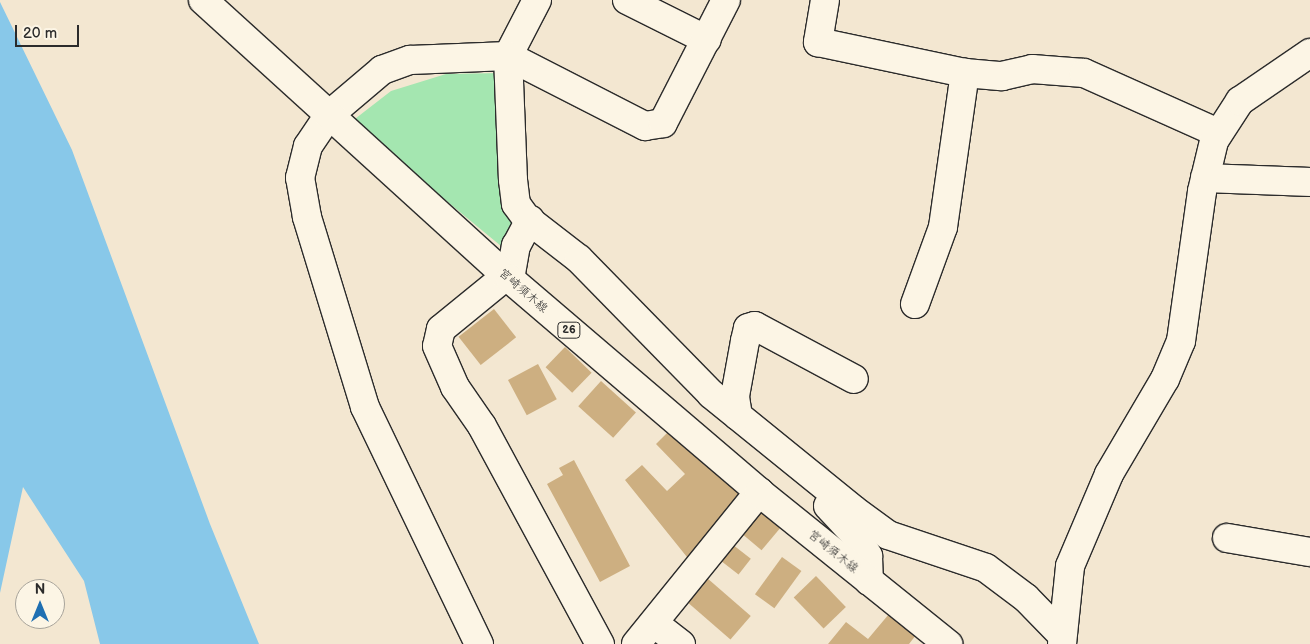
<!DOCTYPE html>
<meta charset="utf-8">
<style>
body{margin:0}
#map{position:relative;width:1310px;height:644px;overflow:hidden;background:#f3e7d1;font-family:"Balsamiq Sans","Klee One",sans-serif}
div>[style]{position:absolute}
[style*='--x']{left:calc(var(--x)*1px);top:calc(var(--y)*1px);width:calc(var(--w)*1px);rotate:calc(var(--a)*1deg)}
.green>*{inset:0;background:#a4e6b0}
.water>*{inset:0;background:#88c8e9}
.building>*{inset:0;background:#cdaf81;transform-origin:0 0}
.roads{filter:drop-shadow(1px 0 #2b2b2b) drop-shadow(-1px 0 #2b2b2b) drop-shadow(0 1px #2b2b2b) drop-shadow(0 -1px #2b2b2b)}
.minor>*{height:28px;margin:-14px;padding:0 14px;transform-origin:14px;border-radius:14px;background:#fcf5e5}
.major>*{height:28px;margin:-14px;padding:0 14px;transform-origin:14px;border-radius:14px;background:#fcf5e5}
span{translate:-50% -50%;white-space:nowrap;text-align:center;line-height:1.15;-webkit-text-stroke:4px #fcf5e5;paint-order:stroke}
.shield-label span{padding:1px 4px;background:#fcf5e5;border:1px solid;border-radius:4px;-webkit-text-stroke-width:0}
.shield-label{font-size:11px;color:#2b2b2b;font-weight:700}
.street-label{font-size:12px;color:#2b2b2b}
.north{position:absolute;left:15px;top:579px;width:50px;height:50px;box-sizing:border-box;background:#fcf5e5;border:1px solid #a8a49b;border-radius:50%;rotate:0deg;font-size:14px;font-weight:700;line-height:20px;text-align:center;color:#2b2b2b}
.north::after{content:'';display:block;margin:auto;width:18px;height:22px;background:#1f6fb2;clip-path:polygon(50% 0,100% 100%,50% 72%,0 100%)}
.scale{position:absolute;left:15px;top:25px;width:64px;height:22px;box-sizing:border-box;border:2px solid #2b2b2b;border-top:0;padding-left:6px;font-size:15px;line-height:18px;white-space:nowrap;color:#2b2b2b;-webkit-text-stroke:4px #fcf5e5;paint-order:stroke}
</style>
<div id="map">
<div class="green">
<i style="clip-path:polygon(500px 73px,508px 217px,519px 228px,507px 251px,351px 122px,391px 91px,446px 74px)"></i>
</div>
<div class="water">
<i style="clip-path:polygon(0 2px,72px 150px,210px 524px,259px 644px,100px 644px,84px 581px,23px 487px,0 593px)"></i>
</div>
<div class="building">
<i style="left:494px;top:309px;width:36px;height:45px;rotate:52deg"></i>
<i style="left:565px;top:347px;width:37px;height:28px;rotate:44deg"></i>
<i style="left:538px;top:364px;width:40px;height:34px;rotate:62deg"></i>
<i style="left:601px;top:381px;width:47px;height:34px;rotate:42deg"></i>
<i style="clip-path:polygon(670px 430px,749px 500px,691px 562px,625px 480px,642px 465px,667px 491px,685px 474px,656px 444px)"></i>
<i style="clip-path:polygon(574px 460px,630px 566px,600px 582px,547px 484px,563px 475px,559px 468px)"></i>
<i style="left:759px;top:505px;width:31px;height:33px;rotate:40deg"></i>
<i style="left:728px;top:541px;width:29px;height:20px;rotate:38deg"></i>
<i style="left:782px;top:557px;width:24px;height:46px;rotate:36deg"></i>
<i style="left:816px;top:576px;width:43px;height:31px;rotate:46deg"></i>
<i style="left:707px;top:578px;width:58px;height:31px;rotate:41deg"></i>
<i style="clip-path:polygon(889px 614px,916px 635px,909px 644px,828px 644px,846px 622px,868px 639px)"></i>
</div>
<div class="roads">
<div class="minor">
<i style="--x:537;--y:0;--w:63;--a:117.4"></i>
<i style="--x:508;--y:56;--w:124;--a:87.7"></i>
<i style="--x:513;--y:180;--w:24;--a:83"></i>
<i style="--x:516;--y:204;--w:17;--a:54"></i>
<i style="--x:526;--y:218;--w:67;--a:37.7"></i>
<i style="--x:579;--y:259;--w:189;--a:45.6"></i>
<i style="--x:711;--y:394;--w:184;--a:39"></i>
<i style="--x:854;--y:510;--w:42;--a:36.3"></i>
<i style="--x:888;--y:535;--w:103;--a:18.6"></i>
<i style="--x:986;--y:568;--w:50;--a:36.9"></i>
<i style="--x:1026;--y:598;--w:52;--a:45.8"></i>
<i style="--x:627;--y:0;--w:89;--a:26.6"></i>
<i style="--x:825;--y:0;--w:43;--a:99.5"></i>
<i style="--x:818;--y:42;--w:150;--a:11.9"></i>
<i style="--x:965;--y:73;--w:37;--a:5"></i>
<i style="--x:1002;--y:76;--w:31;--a:-13"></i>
<i style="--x:1032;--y:69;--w:52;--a:4.4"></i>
<i style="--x:1084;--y:73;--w:147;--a:24.1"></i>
<i style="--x:1205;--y:178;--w:105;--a:2.2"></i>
<i style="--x:506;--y:276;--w:84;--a:140.8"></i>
<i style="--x:441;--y:329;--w:17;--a:103"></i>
<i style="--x:437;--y:346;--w:45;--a:66.3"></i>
<i style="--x:455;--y:387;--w:47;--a:55.3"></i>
<i style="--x:482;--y:426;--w:248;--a:61.6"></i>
<i style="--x:510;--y:279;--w:34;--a:-80"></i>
<i style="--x:516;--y:246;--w:30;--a:-62"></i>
<i style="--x:915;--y:304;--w:82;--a:-70"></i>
<i style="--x:943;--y:227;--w:156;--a:-81.9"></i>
<i style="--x:738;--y:416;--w:20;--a:-99"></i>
<i style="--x:735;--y:396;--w:56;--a:-79.7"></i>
<i style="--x:745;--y:341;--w:13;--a:-77"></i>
<i style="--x:748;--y:328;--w:7;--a:-16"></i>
<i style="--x:755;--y:326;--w:112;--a:28.2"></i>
<i style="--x:828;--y:506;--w:40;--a:47"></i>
<i style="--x:855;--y:535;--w:25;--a:58"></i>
<i style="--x:868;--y:556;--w:25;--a:88"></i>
<i style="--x:1227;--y:538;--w:84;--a:9.6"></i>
<i style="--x:655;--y:624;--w:33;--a:38"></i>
<i style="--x:479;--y:644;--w:263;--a:-115.7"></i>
<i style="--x:365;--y:407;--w:199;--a:-107"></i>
<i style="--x:307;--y:217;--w:40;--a:-100"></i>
<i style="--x:300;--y:178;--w:33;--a:-76"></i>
<i style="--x:308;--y:146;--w:37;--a:-56"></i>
<i style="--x:329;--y:115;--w:70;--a:-40.3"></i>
<i style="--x:382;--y:70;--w:30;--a:-20"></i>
<i style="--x:410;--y:60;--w:98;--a:-2.3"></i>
<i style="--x:508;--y:56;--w:154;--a:27.1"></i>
<i style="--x:645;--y:126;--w:18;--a:-9"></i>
<i style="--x:663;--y:123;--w:138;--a:-62.9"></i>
<i style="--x:636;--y:644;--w:196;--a:-51"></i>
<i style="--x:1062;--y:644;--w:78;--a:-84.1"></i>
<i style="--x:1070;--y:566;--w:100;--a:-67"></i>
<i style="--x:1109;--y:474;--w:110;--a:-59.5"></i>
<i style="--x:1165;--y:379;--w:41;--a:-67.2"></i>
<i style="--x:1181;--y:341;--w:151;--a:-82"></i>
<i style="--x:1202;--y:191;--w:51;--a:-76.5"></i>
<i style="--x:1214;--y:141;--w:48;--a:-57"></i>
<i style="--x:1240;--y:101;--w:85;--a:-34.4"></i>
</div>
<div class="major">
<i style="--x:203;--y:0;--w:415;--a:42.3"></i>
<i style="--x:510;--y:279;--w:328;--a:40.5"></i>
<i style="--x:759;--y:492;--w:243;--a:38.8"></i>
</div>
</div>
<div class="shield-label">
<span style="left:569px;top:330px">26</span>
</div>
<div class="street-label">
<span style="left:523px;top:291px;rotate:41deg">宮崎須木線</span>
<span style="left:833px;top:552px;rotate:39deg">宮崎須木線</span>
</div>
<div class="north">N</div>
<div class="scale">20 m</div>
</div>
